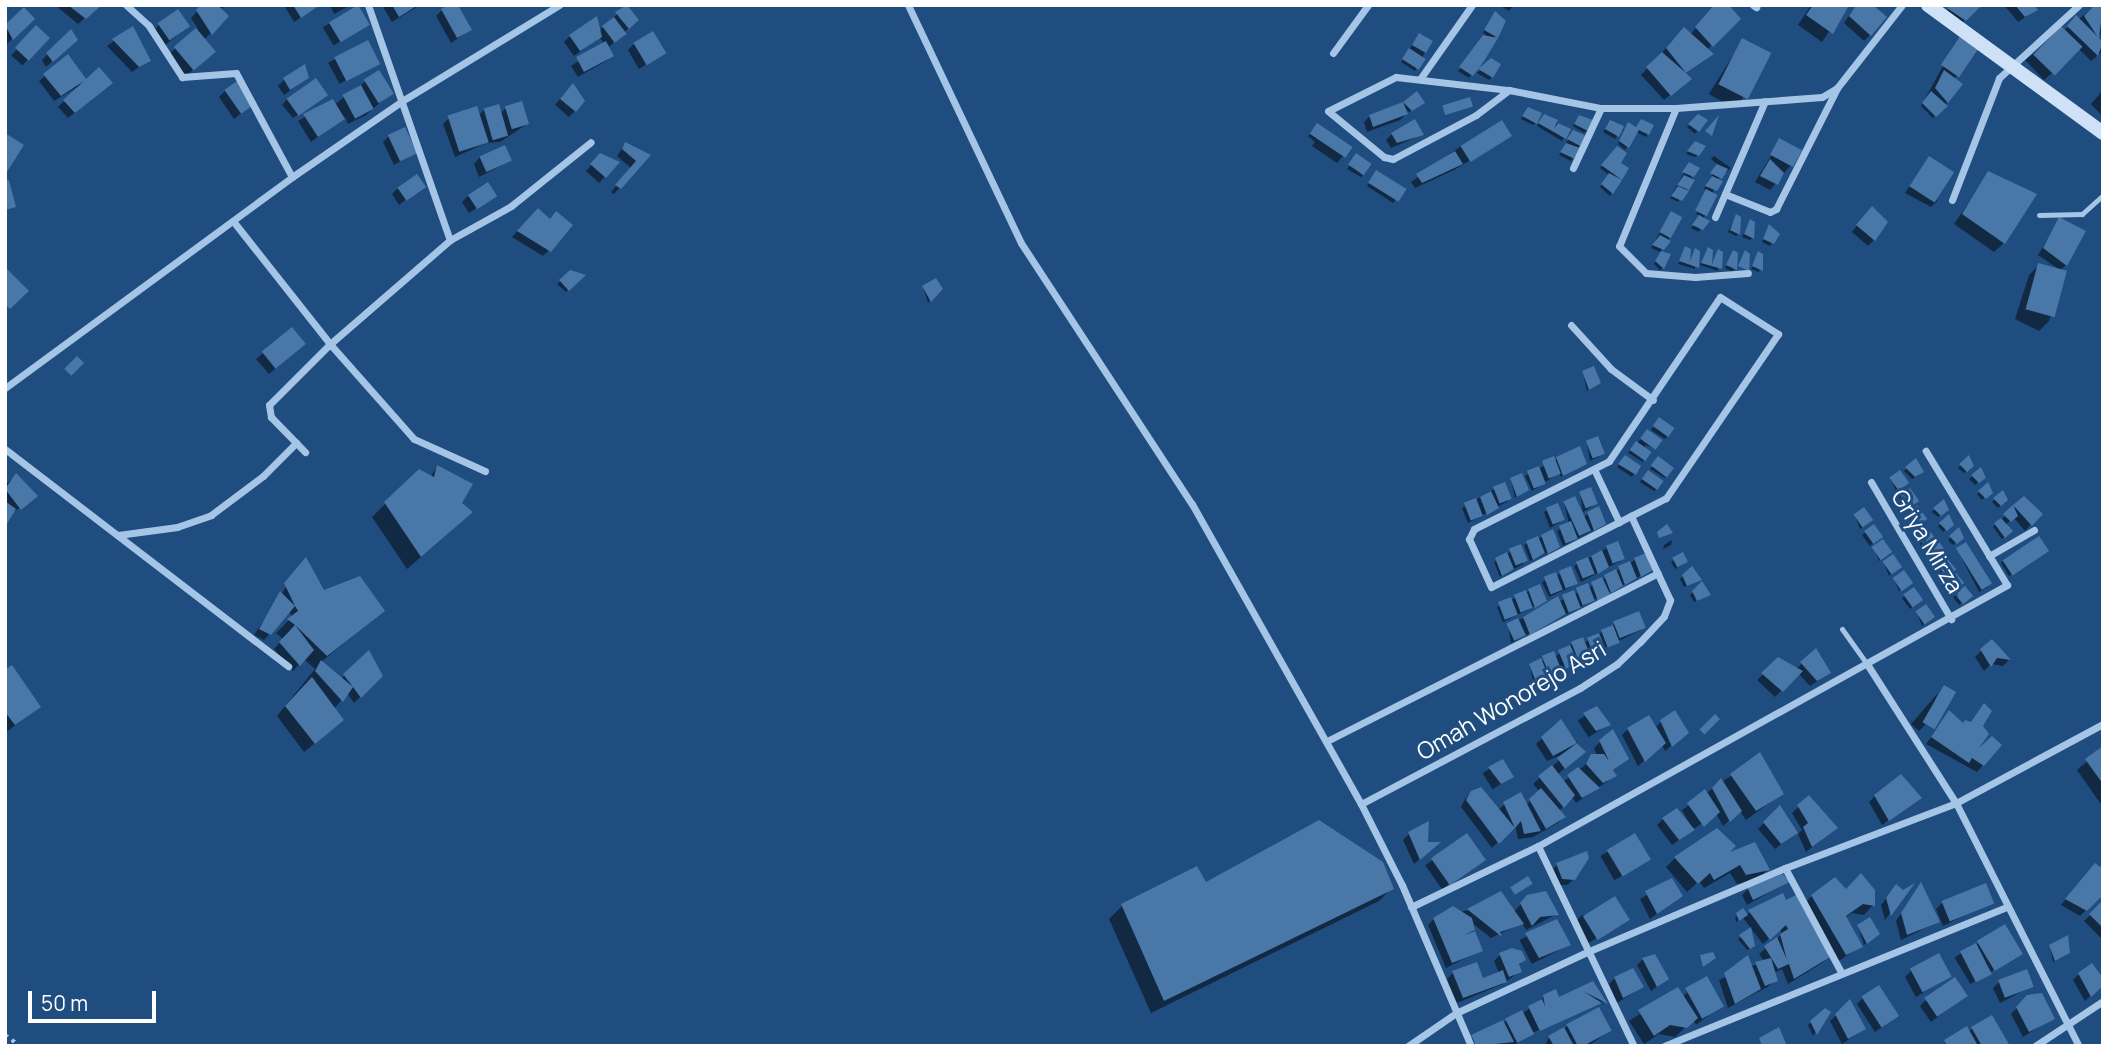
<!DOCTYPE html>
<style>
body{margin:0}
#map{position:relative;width:2108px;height:1051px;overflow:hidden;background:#204d7f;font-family:Manrope,sans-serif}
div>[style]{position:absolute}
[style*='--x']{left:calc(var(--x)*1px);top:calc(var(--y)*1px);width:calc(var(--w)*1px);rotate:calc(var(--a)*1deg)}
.shadow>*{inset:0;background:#0007;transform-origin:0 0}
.building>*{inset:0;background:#4977a8;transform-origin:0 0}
.path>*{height:3.5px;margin-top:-1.75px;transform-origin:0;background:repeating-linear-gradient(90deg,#a5c5e7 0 3.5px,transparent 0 8.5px)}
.lane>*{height:5px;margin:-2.5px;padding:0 2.5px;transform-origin:2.5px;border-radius:2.5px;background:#a5c5e7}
.street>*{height:7px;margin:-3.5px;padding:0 3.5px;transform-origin:3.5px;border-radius:3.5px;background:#a5c5e7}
.secondary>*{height:14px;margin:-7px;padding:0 7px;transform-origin:7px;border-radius:7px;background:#cfe1f6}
span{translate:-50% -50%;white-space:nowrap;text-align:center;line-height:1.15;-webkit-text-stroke:6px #204d7f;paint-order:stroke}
.street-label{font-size:23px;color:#fff}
.frame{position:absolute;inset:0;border:7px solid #fff;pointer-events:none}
.scale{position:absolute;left:28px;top:991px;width:128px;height:32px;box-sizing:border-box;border:4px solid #fff;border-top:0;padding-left:9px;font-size:21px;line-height:24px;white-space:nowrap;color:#fff;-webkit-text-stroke:5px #204d7f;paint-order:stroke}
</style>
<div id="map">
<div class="shadow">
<i style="clip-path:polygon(55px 5px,99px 5px,78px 24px)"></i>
<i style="clip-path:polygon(203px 5px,226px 5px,221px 10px,227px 16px,204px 40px,207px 58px,186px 76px,169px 54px,198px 29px,191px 18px)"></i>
<i style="clip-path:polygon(284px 5px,320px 5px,294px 22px)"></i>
<i style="clip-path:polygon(330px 5px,351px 5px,334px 14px)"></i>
<i style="clip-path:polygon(382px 5px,420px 5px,392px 22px)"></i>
<i style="clip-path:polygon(1499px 5px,1514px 5px,1509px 11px)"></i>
<i style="clip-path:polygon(1715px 5px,1738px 18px,1707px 50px,1705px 60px,1685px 74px,1683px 84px,1664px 100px,1641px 75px,1678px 35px,1690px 35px)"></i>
<i style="clip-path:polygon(1811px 5px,1847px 5px,1822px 42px,1798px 25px)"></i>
<i style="clip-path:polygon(1856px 5px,1870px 35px,1864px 41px,1844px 23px)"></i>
<i style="clip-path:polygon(1952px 5px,1979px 5px,1959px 26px,1943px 15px)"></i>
<i style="clip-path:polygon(2004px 5px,2032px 5px,2036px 10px,2018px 22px)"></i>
<i style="clip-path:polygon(2097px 5px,2103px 5px,2103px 31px,2097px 39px,2103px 51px,2091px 61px,2079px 49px,2044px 80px,2025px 60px)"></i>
<i style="clip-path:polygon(626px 6px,637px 20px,608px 48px,612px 55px,606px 61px,578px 77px,571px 66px,605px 44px,599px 37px,574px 56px,564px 42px,570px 36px,599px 31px)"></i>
<i style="left:357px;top:7px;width:21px;height:40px;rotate:59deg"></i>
<i style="clip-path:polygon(24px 10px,33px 19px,6px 45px,5px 27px)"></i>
<i style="clip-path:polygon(442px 10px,470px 30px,451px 43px,436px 16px)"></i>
<i style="clip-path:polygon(1493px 15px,1504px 21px,1469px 78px,1458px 71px,1486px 35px,1483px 33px)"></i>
<i style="clip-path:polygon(159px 25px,182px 32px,165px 45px,153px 31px)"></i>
<i style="left:36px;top:28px;width:15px;height:37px;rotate:42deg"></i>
<i style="clip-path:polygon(132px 28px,149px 60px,132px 72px,107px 46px)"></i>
<i style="clip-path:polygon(70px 32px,69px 46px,46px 67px,42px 60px)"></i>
<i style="clip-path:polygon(1419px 35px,1425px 52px,1415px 71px,1401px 62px)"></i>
<i style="clip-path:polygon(1742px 41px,1743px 98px,1733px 108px,1709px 94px)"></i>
<i style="left:367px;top:42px;width:24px;height:44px;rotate:62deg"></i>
<i style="clip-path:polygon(634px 44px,663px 53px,639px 69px,628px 50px)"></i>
<i style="clip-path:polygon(1955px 44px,1976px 48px,1954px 79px,1945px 107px,1933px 118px,1921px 106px)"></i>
<i style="clip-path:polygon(68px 57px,86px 82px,105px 89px,68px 118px,58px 107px,79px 86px,54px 101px,39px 81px)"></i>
<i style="clip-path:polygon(1491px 61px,1492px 77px,1489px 80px,1477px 73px)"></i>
<i style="clip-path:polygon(307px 78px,284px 95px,278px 86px,284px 80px)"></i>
<i style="clip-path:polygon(366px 81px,391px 93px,366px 115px,348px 124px,345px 117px,311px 142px,298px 121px,332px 101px,334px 105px)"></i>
<i style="clip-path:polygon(2103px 90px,2103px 117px,2091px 104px)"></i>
<i style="clip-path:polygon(225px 91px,255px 103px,234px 119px,219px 97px)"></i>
<i style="clip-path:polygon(567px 91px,575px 111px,569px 117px,555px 105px)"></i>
<i style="clip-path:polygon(325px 95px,293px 118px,282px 105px,287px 99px)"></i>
<i style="clip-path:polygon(1404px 103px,1420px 105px,1409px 112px,1403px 107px,1406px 114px,1400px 120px,1367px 132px,1364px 122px,1370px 116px)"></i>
<i style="clip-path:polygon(506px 108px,527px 124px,500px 142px,486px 143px,455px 157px,443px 124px,449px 118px,478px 116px,484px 110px,500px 114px)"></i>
<i style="clip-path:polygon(1526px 112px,1536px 123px,1533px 125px,1521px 119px)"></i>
<i style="clip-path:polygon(1544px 116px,1569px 129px,1562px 141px,1537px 126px)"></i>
<i style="clip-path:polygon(1698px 117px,1705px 121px,1695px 134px,1687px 127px)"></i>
<i style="clip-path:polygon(1577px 119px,1587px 130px,1584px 133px,1573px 126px)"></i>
<i style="clip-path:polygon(1317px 125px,1350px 148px,1337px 163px,1312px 146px,1315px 142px,1308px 136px)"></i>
<i style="clip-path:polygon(1608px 125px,1622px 127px,1615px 139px,1603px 132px)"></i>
<i style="clip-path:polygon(1652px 125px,1646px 137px,1636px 132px,1625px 150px,1618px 144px,1626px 127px)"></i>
<i style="clip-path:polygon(1392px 134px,1422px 135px,1391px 148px,1386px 140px)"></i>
<i style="clip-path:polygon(1571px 135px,1584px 137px,1571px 161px,1559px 155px)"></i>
<i style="clip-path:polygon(389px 136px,415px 152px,394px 165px,383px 142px)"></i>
<i style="clip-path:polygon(1510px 136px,1454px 170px,1415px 188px,1411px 182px,1461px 146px)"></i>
<i style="clip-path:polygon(1780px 141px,1790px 166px,1770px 190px,1755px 182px)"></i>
<i style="clip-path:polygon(625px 144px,648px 156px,614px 194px,611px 192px,631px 168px,617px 156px)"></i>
<i style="clip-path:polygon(1692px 146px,1698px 155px,1695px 157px,1686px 154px)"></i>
<i style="clip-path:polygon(1617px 148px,1619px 164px,1626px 169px,1610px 196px,1600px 187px,1609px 175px,1600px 168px)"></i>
<i style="clip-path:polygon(600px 155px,617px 163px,599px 183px,586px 171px)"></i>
<i style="clip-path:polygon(1714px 156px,1731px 168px,1717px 180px,1699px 232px,1691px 228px,1701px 216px,1696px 214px,1708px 190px,1704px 189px,1718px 165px,1711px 159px)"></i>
<i style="clip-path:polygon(480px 157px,510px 161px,479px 177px,474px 164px)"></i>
<i style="clip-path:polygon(1354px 158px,1363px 175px,1361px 177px,1347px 169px)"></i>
<i style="clip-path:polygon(1929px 158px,1937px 201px,1931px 207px,1905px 193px)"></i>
<i style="clip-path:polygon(1687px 167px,1693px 181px,1678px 202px,1670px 198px)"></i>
<i style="clip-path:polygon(1989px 173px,2004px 243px,1994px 252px,1954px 224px)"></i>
<i style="clip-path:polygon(1374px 175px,1403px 189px,1393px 203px,1367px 186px)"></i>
<i style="clip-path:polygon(423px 187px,399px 205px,392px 194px,398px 188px)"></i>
<i style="clip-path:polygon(468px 196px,495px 196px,469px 213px,462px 202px)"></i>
<i style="clip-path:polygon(538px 210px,549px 250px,543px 256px,512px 237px)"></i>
<i style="clip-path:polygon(1866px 214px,1874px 240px,1868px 246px,1852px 232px)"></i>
<i style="clip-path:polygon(1669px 216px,1670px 237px,1660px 252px,1651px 248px)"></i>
<i style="clip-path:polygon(1736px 216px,1739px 234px,1736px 236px,1728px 232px)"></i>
<i style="clip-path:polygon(2060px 219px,2066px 265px,2060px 270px,2038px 255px)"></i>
<i style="clip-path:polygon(1750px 221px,1753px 238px,1750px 240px,1742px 237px)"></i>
<i style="clip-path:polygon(1769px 226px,1777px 234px,1770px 246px,1762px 242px)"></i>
<i style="clip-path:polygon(1686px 248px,1689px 263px,1696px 250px,1695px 269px,1678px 264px)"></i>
<i style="clip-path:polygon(1708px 249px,1711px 266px,1718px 251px,1718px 271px,1700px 265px)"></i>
<i style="clip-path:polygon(1733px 252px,1736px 254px,1733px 272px,1725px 268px)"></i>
<i style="clip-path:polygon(1759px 253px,1762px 255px,1759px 272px,1751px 269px)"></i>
<i style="clip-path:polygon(1659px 255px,1663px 268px,1660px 270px,1654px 264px)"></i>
<i style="clip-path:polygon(2039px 265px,2065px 272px,2049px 321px,2039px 331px,2015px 319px,2029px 275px)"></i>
<i style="clip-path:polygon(570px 272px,583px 276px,566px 292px,557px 284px)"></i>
<i style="clip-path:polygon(923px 287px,940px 289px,928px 303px)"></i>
<i style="clip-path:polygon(292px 329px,298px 350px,269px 374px,256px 359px)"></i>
<i style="clip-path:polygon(1583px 373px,1596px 385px,1587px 391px)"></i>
<i style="clip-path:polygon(1656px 422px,1668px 436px,1665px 439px,1651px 430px)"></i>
<i style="clip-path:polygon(1645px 434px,1656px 448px,1645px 445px,1643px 462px,1628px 453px)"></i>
<i style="clip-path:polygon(1587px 443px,1600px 456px,1590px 461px)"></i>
<i style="clip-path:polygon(1969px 458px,1972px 466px,1964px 473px,1958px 468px)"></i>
<i style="clip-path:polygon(1557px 459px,1585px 464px,1561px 477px,1559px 473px,1532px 491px,1525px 476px)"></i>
<i style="clip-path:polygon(1623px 460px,1639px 467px,1632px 477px,1617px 467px)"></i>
<i style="clip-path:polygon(1656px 461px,1667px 476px,1665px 478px,1650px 469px)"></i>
<i style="clip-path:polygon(1915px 461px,1919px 475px,1912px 479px,1904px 471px)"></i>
<i style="clip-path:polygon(437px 467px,461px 502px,458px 525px,407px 569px,372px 517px,419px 471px,429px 479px)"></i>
<i style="clip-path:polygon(1980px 470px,1984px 477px,1975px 485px,1969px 479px)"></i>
<i style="clip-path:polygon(1645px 475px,1657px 489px,1654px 491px,1640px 482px)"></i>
<i style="clip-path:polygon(16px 476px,30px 502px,13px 512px,5px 523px,5px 485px)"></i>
<i style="clip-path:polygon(1891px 479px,1904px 485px,1896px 491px)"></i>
<i style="clip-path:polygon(1511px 480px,1524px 492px,1515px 498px)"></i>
<i style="clip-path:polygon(1987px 485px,1991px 492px,1982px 500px,1977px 494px)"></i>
<i style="clip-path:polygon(1494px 489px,1508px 501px,1468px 523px,1462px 508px)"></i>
<i style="left:1910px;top:490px;width:13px;height:14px;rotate:58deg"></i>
<i style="clip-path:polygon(2003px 492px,2006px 500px,1998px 508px,1992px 502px)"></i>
<i style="clip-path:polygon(1580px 494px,1593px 506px,1583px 512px)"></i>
<i style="clip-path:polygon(2024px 499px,2040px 514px,2025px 531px,2014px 518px,2005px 525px,2011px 531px,2002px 539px,1993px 527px)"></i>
<i style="clip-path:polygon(1943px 502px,1947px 510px,1938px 517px,1932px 512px)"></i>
<i style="clip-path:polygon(1564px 503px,1583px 518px,1588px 514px,1601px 526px,1563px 546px,1557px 531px,1569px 524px)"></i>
<i style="clip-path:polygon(1557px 505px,1560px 522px,1550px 528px,1544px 512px)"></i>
<i style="clip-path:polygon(1909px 515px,1924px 518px,1913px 527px)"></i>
<i style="clip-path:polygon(1855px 516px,1869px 523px,1860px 529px)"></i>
<i style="clip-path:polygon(1948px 517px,1952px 524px,1943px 532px,1938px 526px)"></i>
<i style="clip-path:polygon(1874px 526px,1878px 539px,1870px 546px,1862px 535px)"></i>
<i style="clip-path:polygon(1958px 530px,1962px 538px,1953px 545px,1948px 540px)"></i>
<i style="clip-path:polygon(1916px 533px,1930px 539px,1921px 546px)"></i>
<i style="clip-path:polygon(1542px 537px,1555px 549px,1530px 561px,1524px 545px)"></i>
<i style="clip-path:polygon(1672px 540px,1671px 545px,1663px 549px,1664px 545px)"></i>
<i style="clip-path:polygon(1937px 541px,1942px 554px,1933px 561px,1925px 550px)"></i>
<i style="clip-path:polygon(1520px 546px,1523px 564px,1500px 577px,1494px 562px)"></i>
<i style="clip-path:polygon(1607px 548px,1620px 561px,1581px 582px,1574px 566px)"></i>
<i style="clip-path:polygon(1874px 548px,1887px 555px,1879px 561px)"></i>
<i style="clip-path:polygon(1957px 549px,1988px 587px,1979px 592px)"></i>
<i style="clip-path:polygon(2044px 554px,2009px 576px,2001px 563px,2003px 560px)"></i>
<i style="clip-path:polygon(1682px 555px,1683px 564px,1675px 569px,1671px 562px)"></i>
<i style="clip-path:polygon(1635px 560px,1648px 572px,1511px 643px,1508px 625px,1588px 588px)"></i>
<i style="clip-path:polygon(1884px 563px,1900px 567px,1889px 576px)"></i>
<i style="clip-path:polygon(300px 566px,323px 592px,382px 611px,321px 662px,341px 679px,368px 653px,381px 676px,354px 703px,347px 693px,334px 709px,332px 729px,304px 752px,277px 716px,315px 669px,304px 659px,293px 671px,274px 649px,283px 639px,276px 633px,292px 617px,289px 611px,264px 640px,254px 635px)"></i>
<i style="clip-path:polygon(1938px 566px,1951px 572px,1942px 578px)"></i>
<i style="clip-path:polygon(1692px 569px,1697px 582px,1684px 587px,1680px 579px)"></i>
<i style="clip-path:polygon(1560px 574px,1573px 586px,1549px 597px,1542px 582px)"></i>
<i style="clip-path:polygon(1956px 575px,1961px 583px,1950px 592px,1945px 585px)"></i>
<i style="clip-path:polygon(1894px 579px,1910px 582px,1899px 591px)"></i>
<i style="clip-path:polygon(1702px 584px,1709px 595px,1694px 602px,1690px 595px)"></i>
<i style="clip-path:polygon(1965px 588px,1968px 598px,1959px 605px,1953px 597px)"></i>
<i style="clip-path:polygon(1913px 590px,1918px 602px,1910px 609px,1902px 598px)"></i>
<i style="clip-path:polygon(1529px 591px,1542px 603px,1503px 622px,1497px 607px)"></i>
<i style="clip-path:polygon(1917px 613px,1930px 619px,1922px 626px)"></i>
<i style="clip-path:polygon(1615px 624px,1641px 630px,1533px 683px,1530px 665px,1555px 657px,1572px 644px,1584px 643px)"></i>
<i style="clip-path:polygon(1992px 641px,2009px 660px,2003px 666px,1991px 664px,1984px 671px,1975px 657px)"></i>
<i style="clip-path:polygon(1816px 651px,1829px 673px,1810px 686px,1798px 673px,1775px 697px,1757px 680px,1778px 660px,1796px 669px)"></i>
<i style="clip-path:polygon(5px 672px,39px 707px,5px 733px)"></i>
<i style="clip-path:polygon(1938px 693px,1925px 725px,1919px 731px,1911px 724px)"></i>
<i style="clip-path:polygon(1984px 705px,1974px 752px,2000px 745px,1977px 772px,1926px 744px,1949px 712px,1962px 725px,1970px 724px)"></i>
<i style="left:1597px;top:708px;width:20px;height:23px;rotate:57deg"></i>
<i style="clip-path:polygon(1561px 721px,1584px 751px,1557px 775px,1563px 782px,1597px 756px,1594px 748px,1600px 742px,1620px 765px,1612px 771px,1615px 776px,1576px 803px,1572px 797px,1559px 811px,1564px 817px,1558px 823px,1533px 837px,1518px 839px,1515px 825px,1492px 848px,1461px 807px,1465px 799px,1472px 792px,1498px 810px,1505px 804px,1526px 805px,1540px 792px,1533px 784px,1568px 752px,1547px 761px,1536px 744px)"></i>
<i style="clip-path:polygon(1661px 722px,1680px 738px,1665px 751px,1662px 745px,1638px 766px,1622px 735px,1628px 729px,1655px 728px)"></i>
<i style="clip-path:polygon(2103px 748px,2103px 801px,2100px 803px,2077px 770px)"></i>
<i style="left:1502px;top:761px;width:19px;height:23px;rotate:58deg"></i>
<i style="clip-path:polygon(1732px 775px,1781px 794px,1746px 820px,1740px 811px,1723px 826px,1716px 813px,1672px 845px,1657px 825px,1663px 819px,1692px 828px,1682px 810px)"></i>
<i style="clip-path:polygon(1875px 796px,1920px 798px,1882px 825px,1869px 802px)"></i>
<i style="clip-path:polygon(1809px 797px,1836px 828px,1806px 852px,1798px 834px,1802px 830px,1792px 813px)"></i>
<i style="clip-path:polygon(1780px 807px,1795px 833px,1775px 849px,1758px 829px)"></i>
<i style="clip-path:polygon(1409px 834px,1433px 848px,1414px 864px,1403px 840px)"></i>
<i style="left:1467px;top:836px;width:29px;height:51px;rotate:55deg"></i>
<i style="left:1635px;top:836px;width:28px;height:40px;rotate:60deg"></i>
<i style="clip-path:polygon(1724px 857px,1767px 870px,1758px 880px,1737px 884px,1730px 873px,1704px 888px,1699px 881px,1687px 892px,1666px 867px,1675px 858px)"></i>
<i style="clip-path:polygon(1557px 865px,1574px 879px,1567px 885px,1556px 885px,1551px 871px)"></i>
<i style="clip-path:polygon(2089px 871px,2103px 893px,2080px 916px,2061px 905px)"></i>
<i style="clip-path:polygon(1671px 881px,1681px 896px,1650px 919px,1640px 899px)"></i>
<i style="clip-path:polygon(1787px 882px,1747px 905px,1742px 895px,1748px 889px)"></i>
<i style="clip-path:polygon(1205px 885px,1392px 888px,1379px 901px,1151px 1013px,1109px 919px,1122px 906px)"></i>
<i style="clip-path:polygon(1920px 885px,1938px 922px,1901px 940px,1896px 921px)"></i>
<i style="clip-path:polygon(1896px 886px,1902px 892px,1908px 889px,1885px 920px,1881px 905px)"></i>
<i style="clip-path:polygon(1845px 891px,1873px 905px,1864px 915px,1852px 913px,1845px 918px,1860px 946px,1836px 963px,1823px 941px,1828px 957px,1822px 963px,1788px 984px,1782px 969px,1774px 973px,1776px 980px,1769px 986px,1728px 1008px,1719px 980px,1764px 961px,1759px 954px,1782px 934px,1780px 929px,1763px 944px,1743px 918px,1736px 922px,1735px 917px,1785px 903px,1801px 907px,1812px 896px)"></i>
<i style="clip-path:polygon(1992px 902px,1943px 926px,1936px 909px,1942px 903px)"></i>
<i style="clip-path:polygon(2103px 902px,2103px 938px,2102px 939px,2084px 921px)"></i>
<i style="clip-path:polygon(1521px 904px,1557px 914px,1526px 930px,1522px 923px,1491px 938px,1472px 923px,1481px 950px,1446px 968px,1428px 925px,1434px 919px,1468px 910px,1514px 912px)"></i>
<i style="clip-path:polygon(1582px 915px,1627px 920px,1587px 944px,1576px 921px)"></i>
<i style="left:1557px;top:921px;width:27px;height:42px;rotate:63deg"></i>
<i style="clip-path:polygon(1858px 926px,1875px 937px,1864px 945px)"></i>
<i style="left:2005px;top:927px;width:31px;height:59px;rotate:59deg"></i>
<i style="clip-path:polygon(1750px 930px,1751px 948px,1747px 950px,1738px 939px)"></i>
<i style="clip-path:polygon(2050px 947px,2066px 955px,2053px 962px)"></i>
<i style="clip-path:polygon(1500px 955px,1524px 960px,1518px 966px,1520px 971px,1503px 984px,1457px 1003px,1447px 979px,1453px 973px,1483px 981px,1499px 973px,1494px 961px)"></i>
<i style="clip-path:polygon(1643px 959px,1660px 984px,1651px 991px,1637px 965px)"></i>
<i style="clip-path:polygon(1911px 971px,1949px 976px,1916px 997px,1905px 977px)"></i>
<i style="clip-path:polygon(2079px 974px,2103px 984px,2085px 1001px,2073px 980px)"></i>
<i style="clip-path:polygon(1615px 978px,1642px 987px,1617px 1003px,1609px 984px)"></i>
<i style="clip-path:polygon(1706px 978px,1721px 1006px,1696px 1025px,1693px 1020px,1675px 1037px,1659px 1034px,1644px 1044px,1629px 1021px,1677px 990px,1682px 997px)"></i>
<i style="clip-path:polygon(1999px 982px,2032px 986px,2000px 1003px,1993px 988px)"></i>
<i style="clip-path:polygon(1592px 983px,1604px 1005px,1600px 1003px,1532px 1033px,1513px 1046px,1468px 1046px,1472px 1037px,1522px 1014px,1544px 997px,1558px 999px)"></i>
<i style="clip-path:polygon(1966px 996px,1931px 1022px,1920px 1006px,1926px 1000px)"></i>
<i style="clip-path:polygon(2028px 997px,2053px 1018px,2023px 1037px,2011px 1014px)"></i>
<i style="clip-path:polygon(1863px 998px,1897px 1016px,1875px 1032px,1857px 1004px)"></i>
<i style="clip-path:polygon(1850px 1002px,1864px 1029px,1842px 1044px,1830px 1021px)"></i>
<i style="clip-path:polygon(1825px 1010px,1829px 1013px,1813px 1036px,1808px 1025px)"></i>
<i style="clip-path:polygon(1568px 1026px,1610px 1031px,1588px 1046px,1545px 1046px,1549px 1037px)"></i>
<i style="clip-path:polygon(1972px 1029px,2008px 1046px,1940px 1046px)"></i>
</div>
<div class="building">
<i style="clip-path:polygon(68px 5px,102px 5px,86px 19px)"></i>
<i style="clip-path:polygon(200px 5px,218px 5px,229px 16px,212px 35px,196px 10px)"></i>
<i style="clip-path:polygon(293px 5px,320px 5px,301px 18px)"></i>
<i style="left:358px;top:5px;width:23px;height:34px;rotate:59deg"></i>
<i style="clip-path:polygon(392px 5px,418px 5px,399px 17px)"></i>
<i style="clip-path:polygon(448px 5px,458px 5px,472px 30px,457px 38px,441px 9px)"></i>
<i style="clip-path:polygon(627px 5px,639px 20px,629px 29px,615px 12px)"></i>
<i style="clip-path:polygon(1714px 5px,1729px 5px,1741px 19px,1713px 47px,1695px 27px)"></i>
<i style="clip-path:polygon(1813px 5px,1849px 5px,1833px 34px,1806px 15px)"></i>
<i style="clip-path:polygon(1856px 5px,1873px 5px,1887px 17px,1871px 36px,1849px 16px)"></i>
<i style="clip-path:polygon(1950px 5px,1982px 5px,1966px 21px,1947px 8px)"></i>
<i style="clip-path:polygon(2015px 5px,2034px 5px,2038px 10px,2025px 17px)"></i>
<i style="clip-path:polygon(2095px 5px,2103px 5px,2099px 39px,2084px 16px)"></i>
<i style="clip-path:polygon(24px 7px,35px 19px,13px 40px,5px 25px)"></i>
<i style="left:178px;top:9px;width:21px;height:25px;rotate:55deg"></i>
<i style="clip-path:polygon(1495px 11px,1506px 21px,1498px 38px,1484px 61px,1473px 76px,1459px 67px,1483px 35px,1498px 38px,1484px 30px)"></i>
<i style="clip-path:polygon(2076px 15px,2103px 42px,2098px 56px,2067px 26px)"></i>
<i style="clip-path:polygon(597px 16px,602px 37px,580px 51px,569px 35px)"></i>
<i style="left:614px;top:17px;width:21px;height:15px;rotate:53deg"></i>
<i style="left:36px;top:25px;width:19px;height:31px;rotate:43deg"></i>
<i style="clip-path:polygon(133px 26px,151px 61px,139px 67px,112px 39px)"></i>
<i style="left:2061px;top:26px;width:30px;height:40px;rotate:44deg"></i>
<i style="clip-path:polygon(1684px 27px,1714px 54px,1686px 73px,1692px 79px,1671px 96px,1646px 67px,1662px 52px,1686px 73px,1666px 48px)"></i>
<i style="left:196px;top:28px;width:31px;height:29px;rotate:50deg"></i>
<i style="clip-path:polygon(71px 29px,78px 40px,53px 62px,46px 53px)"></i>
<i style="left:653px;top:31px;width:26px;height:23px;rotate:59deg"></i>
<i style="left:1419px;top:33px;width:16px;height:14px;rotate:30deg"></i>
<i style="left:1961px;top:35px;width:22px;height:36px;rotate:34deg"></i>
<i style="left:1742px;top:38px;width:33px;height:52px;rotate:27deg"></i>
<i style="left:368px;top:40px;width:27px;height:38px;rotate:63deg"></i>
<i style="left:606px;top:41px;width:17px;height:34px;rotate:62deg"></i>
<i style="left:1409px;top:48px;width:20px;height:13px;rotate:33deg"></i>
<i style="clip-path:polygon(68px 54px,86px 79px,99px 67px,113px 83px,75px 113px,63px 100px,84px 81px,61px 96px,43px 74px)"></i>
<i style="clip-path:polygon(1491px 58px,1501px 64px,1493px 78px,1478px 69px)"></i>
<i style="clip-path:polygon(305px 64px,309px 78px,290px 90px,283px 78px)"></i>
<i style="left:379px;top:70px;width:28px;height:18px;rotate:58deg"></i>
<i style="clip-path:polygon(1944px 70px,1963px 84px,1948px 103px,1935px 88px)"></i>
<i style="left:316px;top:78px;width:21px;height:36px;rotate:55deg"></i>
<i style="left:240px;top:79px;width:29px;height:19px;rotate:55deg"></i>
<i style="clip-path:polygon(573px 83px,585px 101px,576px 112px,560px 99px)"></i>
<i style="left:361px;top:85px;width:27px;height:21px;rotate:62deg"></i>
<i style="clip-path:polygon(1417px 91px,1425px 103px,1412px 111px,1403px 102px,1408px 114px,1373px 127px,1369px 115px,1403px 102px)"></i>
<i style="clip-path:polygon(1931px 91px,1948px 106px,1936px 117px,1922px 103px)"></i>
<i style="left:1470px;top:97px;width:10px;height:29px;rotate:73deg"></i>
<i style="clip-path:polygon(333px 99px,345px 119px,318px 137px,303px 114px)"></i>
<i style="left:522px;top:101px;width:24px;height:18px;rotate:73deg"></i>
<i style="left:499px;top:104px;width:33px;height:16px;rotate:74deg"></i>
<i style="left:477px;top:106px;width:38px;height:31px;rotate:72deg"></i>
<i style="clip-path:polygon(1528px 107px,1542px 113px,1537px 124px,1522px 116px)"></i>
<i style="clip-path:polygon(1544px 114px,1558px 120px,1554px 129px,1558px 123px,1571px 129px,1566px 139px,1538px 123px)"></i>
<i style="clip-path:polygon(1698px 114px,1708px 120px,1699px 132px,1688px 124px)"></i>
<i style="clip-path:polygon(1579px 115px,1593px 120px,1588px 131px,1574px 124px)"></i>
<i style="clip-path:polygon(1719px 115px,1712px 136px,1705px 131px)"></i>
<i style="clip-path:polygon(1415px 119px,1424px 135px,1397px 143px,1391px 133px)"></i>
<i style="clip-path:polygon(1641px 119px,1654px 125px,1649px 135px,1639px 130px,1629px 148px,1619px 141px,1628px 122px,1636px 127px)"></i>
<i style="left:1502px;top:120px;width:19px;height:49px;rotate:58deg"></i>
<i style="clip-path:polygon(1610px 120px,1624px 126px,1619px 137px,1605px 129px)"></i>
<i style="left:1317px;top:123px;width:43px;height:13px;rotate:34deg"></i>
<i style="left:405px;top:127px;width:29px;height:19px;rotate:65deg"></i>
<i style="clip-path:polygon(1573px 130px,1587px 136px,1582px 147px,1567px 139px)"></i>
<i style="clip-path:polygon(5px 133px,24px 145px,5px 175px)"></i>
<i style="left:1779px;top:138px;width:26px;height:19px;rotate:28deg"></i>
<i style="clip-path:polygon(1695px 141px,1706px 146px,1699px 156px,1687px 151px)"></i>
<i style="clip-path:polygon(625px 142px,651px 155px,621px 189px,615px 185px,636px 161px,622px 149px)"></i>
<i style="clip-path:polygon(1566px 143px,1580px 148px,1575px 159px,1560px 152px)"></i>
<i style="left:505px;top:145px;width:17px;height:28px;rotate:66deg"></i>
<i style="clip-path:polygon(1617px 146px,1627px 153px,1621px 163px,1629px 168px,1622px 180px,1601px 165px)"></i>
<i style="clip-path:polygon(1455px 151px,1463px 164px,1422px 183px,1416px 174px)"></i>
<i style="clip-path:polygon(600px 153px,620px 162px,606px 178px,590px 164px)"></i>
<i style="left:1356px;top:153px;width:19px;height:14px;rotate:35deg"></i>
<i style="left:1929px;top:156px;width:30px;height:36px;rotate:33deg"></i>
<i style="clip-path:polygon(1770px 159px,1784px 173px,1778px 185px,1760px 176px)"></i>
<i style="clip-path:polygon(1689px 162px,1700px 168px,1694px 177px,1682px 172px)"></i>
<i style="clip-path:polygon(1717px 164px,1728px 169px,1722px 179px,1710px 173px)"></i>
<i style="left:1376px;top:170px;width:36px;height:15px;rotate:32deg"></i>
<i style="clip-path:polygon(1988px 171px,2037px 194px,2005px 244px,1962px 214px)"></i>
<i style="clip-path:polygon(1609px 173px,1622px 180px,1613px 194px,1601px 184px)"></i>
<i style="left:417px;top:174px;width:16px;height:24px;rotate:55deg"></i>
<i style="clip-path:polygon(1684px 175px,1695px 180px,1689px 190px,1677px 185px)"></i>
<i style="clip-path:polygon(1712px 176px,1723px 181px,1717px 191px,1705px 186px)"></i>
<i style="clip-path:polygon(9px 180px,16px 207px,5px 210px,5px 181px)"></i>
<i style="left:488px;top:182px;width:17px;height:24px;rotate:57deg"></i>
<i style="clip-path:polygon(1678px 186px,1689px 191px,1682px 201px,1671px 196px)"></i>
<i style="left:1706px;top:189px;width:13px;height:24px;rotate:27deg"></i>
<i style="clip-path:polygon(1872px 206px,1888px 222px,1875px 241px,1856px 225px)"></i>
<i style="clip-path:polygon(538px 208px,550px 219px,556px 211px,573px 225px,551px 252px,517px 231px)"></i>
<i style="left:1671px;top:211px;width:13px;height:24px;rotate:29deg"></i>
<i style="clip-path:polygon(1736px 214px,1741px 217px,1740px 235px,1730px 230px)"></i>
<i style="clip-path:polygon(1699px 215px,1710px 221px,1703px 230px,1692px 225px)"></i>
<i style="clip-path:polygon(2059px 217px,2086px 231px,2067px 266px,2043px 248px)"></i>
<i style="clip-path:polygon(1750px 219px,1755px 222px,1754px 239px,1744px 234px)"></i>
<i style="clip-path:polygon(1769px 224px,1780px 234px,1774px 244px,1763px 239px)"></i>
<i style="clip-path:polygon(1660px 235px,1671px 241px,1664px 250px,1652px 245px)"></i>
<i style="clip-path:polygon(1685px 246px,1691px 249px,1690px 261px,1695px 248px,1700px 251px,1699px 268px,1679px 261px)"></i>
<i style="clip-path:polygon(1708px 247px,1713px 250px,1712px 264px,1718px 249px,1723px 252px,1722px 269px,1701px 263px)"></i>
<i style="clip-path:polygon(1733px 250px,1738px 253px,1737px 270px,1726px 265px)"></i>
<i style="clip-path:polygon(1745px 250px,1750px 254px,1749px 271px,1738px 266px)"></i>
<i style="clip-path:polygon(1661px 251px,1671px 254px,1664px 269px,1655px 261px)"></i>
<i style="clip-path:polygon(1758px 251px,1763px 254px,1763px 271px,1752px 266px)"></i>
<i style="left:2038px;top:263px;width:30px;height:48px;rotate:15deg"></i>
<i style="clip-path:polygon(5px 267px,29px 291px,10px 309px,5px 304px)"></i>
<i style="clip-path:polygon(570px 270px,586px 275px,569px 291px,559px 280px)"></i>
<i style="clip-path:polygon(936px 278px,943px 289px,931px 302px,922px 286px)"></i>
<i style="left:292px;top:327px;width:22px;height:39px;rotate:51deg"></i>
<i style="left:77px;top:356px;width:10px;height:18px;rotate:45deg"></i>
<i style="clip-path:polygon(1594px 366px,1601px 383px,1589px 390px,1582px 371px)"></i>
<i style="left:1659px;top:417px;width:19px;height:11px;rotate:35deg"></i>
<i style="left:1647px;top:429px;width:19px;height:12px;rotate:35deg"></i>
<i style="left:1598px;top:436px;width:19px;height:13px;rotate:69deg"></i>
<i style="left:1636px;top:441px;width:19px;height:11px;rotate:35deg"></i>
<i style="clip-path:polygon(1580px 446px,1587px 464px,1563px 476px,1556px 457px)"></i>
<i style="clip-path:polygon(1625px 455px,1641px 466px,1636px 475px,1618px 464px)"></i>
<i style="clip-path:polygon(1969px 455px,1974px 466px,1967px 472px,1959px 464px)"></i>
<i style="left:1554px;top:456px;width:19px;height:13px;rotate:69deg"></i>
<i style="left:1658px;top:456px;width:20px;height:12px;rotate:37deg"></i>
<i style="clip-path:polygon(1916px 458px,1924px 472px,1915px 477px,1905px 467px)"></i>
<i style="clip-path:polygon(437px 465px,473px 484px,462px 503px,473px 512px,421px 557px,384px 502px,419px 469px,434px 477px)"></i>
<i style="left:1539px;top:466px;width:19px;height:13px;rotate:69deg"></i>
<i style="clip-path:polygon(1981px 467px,1986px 478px,1979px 483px,1971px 475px)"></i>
<i style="left:1648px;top:470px;width:19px;height:11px;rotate:35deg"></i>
<i style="left:1900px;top:470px;width:16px;height:13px;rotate:55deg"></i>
<i style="clip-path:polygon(16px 473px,38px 496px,21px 510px,5px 489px)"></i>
<i style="clip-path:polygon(1522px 473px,1529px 490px,1517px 497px,1510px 478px)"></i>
<i style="left:1505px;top:482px;width:18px;height:13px;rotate:68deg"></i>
<i style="clip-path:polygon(1988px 482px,1993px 493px,1986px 499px,1978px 491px)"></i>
<i style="left:1591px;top:487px;width:18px;height:13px;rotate:68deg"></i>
<i style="left:1910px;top:488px;width:16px;height:12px;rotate:55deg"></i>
<i style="clip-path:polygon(2003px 490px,2008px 500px,2001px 506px,1993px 498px)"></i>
<i style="clip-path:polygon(1491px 491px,1499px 508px,1487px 515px,1480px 497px)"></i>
<i style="left:1575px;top:496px;width:38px;height:13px;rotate:65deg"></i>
<i style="clip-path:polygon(2024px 496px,2043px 514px,2032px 526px,2013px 505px)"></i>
<i style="left:1476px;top:498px;width:19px;height:13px;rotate:69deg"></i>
<i style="clip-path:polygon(1944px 499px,1949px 510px,1941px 516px,1933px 508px)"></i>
<i style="clip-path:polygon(5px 501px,16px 509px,5px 527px)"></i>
<i style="left:1558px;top:503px;width:18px;height:13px;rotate:68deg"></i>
<i style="clip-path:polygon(2013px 505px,2018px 516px,2011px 522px,2003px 514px)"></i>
<i style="clip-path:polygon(1599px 506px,1606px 524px,1594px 531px,1587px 512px)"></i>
<i style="left:1918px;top:506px;width:16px;height:13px;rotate:55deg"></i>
<i style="left:1864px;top:507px;width:16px;height:13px;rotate:55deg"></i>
<i style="clip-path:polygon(1949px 514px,1954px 525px,1947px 531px,1939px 523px)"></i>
<i style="clip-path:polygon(2001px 518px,2013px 531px,2005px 538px,1994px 523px)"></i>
<i style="left:1571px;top:521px;width:19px;height:13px;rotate:69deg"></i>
<i style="clip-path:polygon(1667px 524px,1673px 533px,1659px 538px,1657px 532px)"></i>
<i style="left:1874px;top:524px;width:16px;height:12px;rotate:55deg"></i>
<i style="left:1925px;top:524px;width:16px;height:13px;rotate:55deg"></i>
<i style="clip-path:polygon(1959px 527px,1964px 538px,1957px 544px,1949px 536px)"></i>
<i style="clip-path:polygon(1553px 529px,1560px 547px,1548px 554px,1541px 535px)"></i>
<i style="clip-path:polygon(1538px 536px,1545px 553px,1533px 560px,1526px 541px)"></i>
<i style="left:2039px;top:536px;width:18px;height:44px;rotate:56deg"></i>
<i style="left:1883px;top:539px;width:16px;height:14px;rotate:55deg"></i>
<i style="left:1937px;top:539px;width:16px;height:12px;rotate:55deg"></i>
<i style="left:1618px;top:541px;width:19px;height:13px;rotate:69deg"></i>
<i style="left:1966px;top:542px;width:49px;height:12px;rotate:58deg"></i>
<i style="left:1521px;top:544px;width:18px;height:13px;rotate:68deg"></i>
<i style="clip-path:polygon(1602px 550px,1609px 567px,1598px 574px,1591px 556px)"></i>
<i style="clip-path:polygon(1507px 552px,1514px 569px,1502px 576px,1495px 558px)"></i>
<i style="left:1683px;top:552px;width:11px;height:12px;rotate:63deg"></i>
<i style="clip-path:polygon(1646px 553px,1653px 570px,1641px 577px,1634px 558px)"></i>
<i style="left:1893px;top:554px;width:16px;height:13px;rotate:55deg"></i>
<i style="clip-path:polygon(306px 557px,324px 590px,360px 576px,385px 611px,327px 656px,295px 625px,314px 650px,300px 666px,279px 642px,295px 625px,287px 619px,298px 611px,295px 606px,271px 635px,259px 629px,280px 591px,295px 606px,284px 583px)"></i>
<i style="left:1588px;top:557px;width:18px;height:13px;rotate:68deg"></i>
<i style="left:1946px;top:557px;width:16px;height:12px;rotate:50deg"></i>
<i style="clip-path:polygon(1630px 561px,1637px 578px,1625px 585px,1618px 566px)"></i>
<i style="left:1571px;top:566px;width:19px;height:13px;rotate:69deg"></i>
<i style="clip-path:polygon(1692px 566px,1702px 580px,1687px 586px,1682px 575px)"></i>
<i style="clip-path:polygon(1616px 569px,1623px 586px,1611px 593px,1604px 575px)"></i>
<i style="left:1904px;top:570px;width:16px;height:14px;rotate:55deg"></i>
<i style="left:1556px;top:572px;width:19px;height:13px;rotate:69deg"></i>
<i style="left:1956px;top:573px;width:13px;height:13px;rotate:51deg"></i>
<i style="clip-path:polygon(1602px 577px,1610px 594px,1598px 601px,1591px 582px)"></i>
<i style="clip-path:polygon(1702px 581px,1711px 595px,1697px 601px,1692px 591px)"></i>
<i style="left:1588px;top:583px;width:19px;height:13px;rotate:69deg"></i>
<i style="clip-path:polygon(1540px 584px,1547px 601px,1535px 608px,1528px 589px)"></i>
<i style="left:1965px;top:586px;width:13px;height:13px;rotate:51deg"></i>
<i style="left:1914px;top:587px;width:16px;height:13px;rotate:55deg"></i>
<i style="left:1526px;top:590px;width:19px;height:13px;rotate:69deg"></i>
<i style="left:1574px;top:590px;width:19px;height:13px;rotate:69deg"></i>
<i style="clip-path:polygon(1558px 596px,1566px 614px,1530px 635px,1523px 617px)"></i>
<i style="left:1511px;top:597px;width:19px;height:14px;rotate:69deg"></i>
<i style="left:1926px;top:604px;width:16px;height:13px;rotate:55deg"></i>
<i style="left:1639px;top:611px;width:18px;height:28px;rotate:68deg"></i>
<i style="left:1518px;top:618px;width:19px;height:13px;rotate:65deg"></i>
<i style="left:1613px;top:625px;width:19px;height:13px;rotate:69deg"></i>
<i style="left:1599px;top:633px;width:18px;height:13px;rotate:68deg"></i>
<i style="left:1583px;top:637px;width:18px;height:13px;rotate:68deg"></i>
<i style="clip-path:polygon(1992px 639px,2011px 660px,1997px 658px,1991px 667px,1980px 649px)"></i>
<i style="clip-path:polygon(1570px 645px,1578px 662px,1566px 669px,1558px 650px)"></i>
<i style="clip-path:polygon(1816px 648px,1831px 673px,1817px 681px,1800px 662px)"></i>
<i style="clip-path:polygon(369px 650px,383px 676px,361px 698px,353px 687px,343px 702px,315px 671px,321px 660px,353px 687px,343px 674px)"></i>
<i style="left:1554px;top:651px;width:19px;height:13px;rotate:69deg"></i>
<i style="clip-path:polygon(1778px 657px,1803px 671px,1783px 692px,1761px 673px)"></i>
<i style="clip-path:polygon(1541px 658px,1548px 675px,1536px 682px,1529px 664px)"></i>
<i style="clip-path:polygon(12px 665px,41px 707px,15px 725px,5px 712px,5px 670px)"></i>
<i style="clip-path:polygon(312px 677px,344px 720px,315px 744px,285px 706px)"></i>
<i style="left:1944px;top:685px;width:14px;height:43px;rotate:30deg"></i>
<i style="clip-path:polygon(1984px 703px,1992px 711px,1983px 726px,1989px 734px,1979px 748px,1992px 736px,2002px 745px,1984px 766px,1972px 758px,1969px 763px,1931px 737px,1949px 710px,1963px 723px,1965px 720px,1971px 722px)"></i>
<i style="clip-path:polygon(1597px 706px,1611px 725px,1596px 731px,1583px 713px)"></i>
<i style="clip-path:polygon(1675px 710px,1689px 733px,1672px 747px,1660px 720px)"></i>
<i style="left:1715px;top:714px;width:7px;height:22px;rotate:45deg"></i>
<i style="clip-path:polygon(1649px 715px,1666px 743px,1645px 762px,1627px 728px)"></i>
<i style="clip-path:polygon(1561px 719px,1577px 743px,1553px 756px,1541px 737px)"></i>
<i style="clip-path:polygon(1613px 729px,1629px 759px,1613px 770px,1617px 776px,1603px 783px,1586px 764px,1591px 754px,1604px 754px,1609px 761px,1599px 740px)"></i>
<i style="clip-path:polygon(1577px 743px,1586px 752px,1565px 769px,1557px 758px)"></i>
<i style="clip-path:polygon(2103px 746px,2103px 784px,2085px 759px)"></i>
<i style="clip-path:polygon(1760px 752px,1784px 794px,1756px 811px,1730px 774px)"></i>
<i style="clip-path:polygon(1503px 759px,1514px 777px,1501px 784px,1488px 767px)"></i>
<i style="clip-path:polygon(1552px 765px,1575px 795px,1564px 808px,1538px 776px)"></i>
<i style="clip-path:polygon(1578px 767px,1600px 788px,1582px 798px,1567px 775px)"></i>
<i style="clip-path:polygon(1901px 774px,1922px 798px,1889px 821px,1874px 795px)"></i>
<i style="clip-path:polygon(1721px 778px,1742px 811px,1730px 822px,1712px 788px)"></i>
<i style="clip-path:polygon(1481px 787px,1515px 828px,1503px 802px,1521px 792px,1541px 831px,1524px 834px,1521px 821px,1515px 828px,1499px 844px,1466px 800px,1471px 791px)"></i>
<i style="clip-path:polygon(1541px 788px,1566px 817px,1546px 829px,1529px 799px)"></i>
<i style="clip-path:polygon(1705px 789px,1720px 812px,1704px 827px,1687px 803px)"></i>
<i style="clip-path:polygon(1809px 795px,1838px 828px,1812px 847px,1803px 827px,1808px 823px,1797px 805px)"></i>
<i style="clip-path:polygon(1780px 805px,1798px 833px,1781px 844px,1763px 822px)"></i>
<i style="clip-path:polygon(1677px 808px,1695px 830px,1679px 840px,1662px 818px)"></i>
<i style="clip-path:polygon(1319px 820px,1383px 862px,1394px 889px,1164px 1001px,1121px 904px,1197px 866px,1206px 882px)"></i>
<i style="clip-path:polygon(1429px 821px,1428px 842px,1441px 842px,1420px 860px,1408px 832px)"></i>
<i style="clip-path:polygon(1717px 828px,1736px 846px,1730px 852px,1755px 842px,1770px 870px,1746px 875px,1740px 865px,1714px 880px,1710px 873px,1698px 884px,1674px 857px)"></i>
<i style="left:1467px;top:833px;width:33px;height:44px;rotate:55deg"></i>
<i style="left:1635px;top:833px;width:31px;height:33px;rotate:59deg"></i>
<i style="clip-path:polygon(1587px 851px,1589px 858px,1575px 880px,1562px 879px,1556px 863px)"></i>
<i style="clip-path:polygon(2095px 863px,2103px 869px,2103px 895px,2087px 911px,2065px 899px)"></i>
<i style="clip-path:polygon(1861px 873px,1875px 890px,1875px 906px,1863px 904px,1846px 916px,1863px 947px,1846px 955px,1811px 895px,1835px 877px,1846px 889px)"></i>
<i style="clip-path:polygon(1783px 874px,1790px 882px,1753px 900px,1747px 887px)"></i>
<i style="left:1528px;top:876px;width:9px;height:21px;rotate:58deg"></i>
<i style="clip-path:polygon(1672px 878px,1683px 896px,1657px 914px,1645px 891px)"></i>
<i style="clip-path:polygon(1921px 882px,1940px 922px,1907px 935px,1901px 913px)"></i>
<i style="clip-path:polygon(1915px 883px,1891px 916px,1886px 898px,1896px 884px,1903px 890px)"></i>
<i style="left:1986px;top:883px;width:22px;height:48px;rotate:68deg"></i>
<i style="clip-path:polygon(1501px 891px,1524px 924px,1500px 932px,1502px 937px,1467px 909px)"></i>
<i style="clip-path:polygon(1546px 891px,1559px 915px,1540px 917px,1532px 926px,1520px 903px,1527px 895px)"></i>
<i style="clip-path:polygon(1783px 893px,1786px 900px,1796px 895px,1830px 957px,1794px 979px,1789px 964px,1778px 969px,1764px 946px,1777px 937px,1787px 960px,1780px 934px,1788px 929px,1786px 925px,1770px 940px,1748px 910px)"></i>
<i style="left:1615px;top:896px;width:28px;height:38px;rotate:58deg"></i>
<i style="clip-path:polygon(2103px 900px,2103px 928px,2089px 914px)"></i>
<i style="clip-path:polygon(1453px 906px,1472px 918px,1475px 930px,1464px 935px,1475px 931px,1483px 951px,1452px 963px,1433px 918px)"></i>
<i style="clip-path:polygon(1743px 908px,1748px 915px,1739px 921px,1736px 913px)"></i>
<i style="clip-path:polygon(1870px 917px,1880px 934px,1867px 944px,1857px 925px)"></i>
<i style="clip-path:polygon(1557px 919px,1571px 945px,1539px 958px,1525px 933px)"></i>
<i style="left:2005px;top:924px;width:35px;height:33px;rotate:59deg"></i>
<i style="clip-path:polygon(1751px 927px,1755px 946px,1750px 949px,1739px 935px)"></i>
<i style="clip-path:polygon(2068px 935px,2070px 953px,2055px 961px,2049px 945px)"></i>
<i style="left:1976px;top:943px;width:35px;height:18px;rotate:63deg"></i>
<i style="clip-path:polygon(1512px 948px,1522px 951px,1526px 960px,1519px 964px,1522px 972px,1509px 977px,1499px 953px)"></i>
<i style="clip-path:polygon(1713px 952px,1716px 958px,1703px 967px,1700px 955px)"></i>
<i style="left:1939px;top:953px;width:27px;height:33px;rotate:62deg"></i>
<i style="clip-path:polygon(1655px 954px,1669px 979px,1657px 987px,1642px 958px)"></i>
<i style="clip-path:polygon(1748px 955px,1761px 989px,1735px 1004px,1724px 973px)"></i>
<i style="clip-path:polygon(1771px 958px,1778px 981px,1765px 986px,1755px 962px)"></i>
<i style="clip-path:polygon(1477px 962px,1483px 978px,1503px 970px,1507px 982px,1463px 998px,1452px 971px)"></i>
<i style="clip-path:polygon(2092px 963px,2103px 978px,2103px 986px,2091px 997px,2078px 973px)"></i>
<i style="clip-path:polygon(1633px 968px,1644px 987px,1623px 998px,1614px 977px)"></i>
<i style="left:2027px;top:969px;width:19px;height:31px;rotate:69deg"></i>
<i style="left:1707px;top:976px;width:35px;height:25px;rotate:61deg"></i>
<i style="left:1955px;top:977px;width:23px;height:37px;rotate:56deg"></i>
<i style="clip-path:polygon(1593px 981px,1608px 1004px,1583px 991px,1602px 1003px,1540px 1031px,1528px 1006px,1542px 999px,1545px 1006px,1543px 995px,1556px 989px,1559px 997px)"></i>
<i style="left:1879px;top:985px;width:37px;height:21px;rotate:57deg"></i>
<i style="clip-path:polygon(1678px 987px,1698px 1018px,1687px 1028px,1670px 1025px,1654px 1036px,1638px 1010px)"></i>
<i style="clip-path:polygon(2042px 993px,2055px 1019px,2029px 1032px,2016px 1007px,2027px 995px)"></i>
<i style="clip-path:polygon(1850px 999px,1866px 1029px,1848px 1039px,1835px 1014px)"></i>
<i style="left:1599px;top:1007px;width:27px;height:37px;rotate:62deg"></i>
<i style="clip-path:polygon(1825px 1008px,1831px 1012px,1817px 1035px,1810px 1021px)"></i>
<i style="left:1522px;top:1010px;width:27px;height:19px;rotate:63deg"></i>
<i style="clip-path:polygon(1992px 1015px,2010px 1046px,1982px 1046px,1971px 1027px)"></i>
<i style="clip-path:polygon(1503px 1020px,1514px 1042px,1476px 1046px,1471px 1035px)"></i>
<i style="clip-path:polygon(1967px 1026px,1978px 1046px,1947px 1046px,1944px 1040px)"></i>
<i style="clip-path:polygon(1564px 1027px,1574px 1046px,1554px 1046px,1548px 1036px)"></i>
<i style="clip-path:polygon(1779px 1027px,1787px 1046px,1762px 1046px,1759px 1038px)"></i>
</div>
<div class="path">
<i style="--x:5;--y:1035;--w:19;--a:36"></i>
</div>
<div class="lane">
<i style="--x:2039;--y:215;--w:43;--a:-1.3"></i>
<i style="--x:2082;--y:214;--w:28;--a:-42"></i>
<i style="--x:1842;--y:629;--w:43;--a:54.5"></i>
</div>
<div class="street">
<i style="--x:126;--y:5;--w:31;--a:42"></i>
<i style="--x:149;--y:26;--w:61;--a:57.1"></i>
<i style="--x:182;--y:77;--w:54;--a:-4.2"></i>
<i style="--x:236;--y:73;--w:118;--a:61.7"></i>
<i style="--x:368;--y:5;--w:249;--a:70.8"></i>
<i style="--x:908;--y:5;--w:263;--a:64.6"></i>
<i style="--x:1021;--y:243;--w:312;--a:56.8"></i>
<i style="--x:1192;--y:504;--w:344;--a:60.6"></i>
<i style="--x:1361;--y:804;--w:91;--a:63.2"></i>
<i style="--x:1402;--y:885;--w:175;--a:66.8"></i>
<i style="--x:1753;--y:5;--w:4;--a:34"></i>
<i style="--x:1333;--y:53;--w:59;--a:-53.9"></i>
<i style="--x:1420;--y:79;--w:90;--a:-54.9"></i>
<i style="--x:1509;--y:90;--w:41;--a:142.9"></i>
<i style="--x:1476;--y:115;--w:94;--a:152.1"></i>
<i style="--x:1393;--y:159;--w:9;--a:-167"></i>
<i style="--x:1384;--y:157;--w:72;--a:-140.6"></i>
<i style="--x:1328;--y:111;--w:76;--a:-26.6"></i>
<i style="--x:1396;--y:77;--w:114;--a:6.6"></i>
<i style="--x:1509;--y:90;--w:94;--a:11.1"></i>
<i style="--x:1601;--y:108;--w:75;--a:0"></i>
<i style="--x:1676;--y:108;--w:146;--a:-4.3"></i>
<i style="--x:1822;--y:97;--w:17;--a:-31"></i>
<i style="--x:1676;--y:108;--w:149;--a:112.4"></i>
<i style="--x:1619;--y:246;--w:38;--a:45"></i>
<i style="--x:1646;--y:273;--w:49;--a:4.7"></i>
<i style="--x:1695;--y:277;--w:53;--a:-4.3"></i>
<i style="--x:1573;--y:168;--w:66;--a:-65"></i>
<i style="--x:1725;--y:194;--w:48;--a:21.8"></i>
<i style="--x:1770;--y:212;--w:7;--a:-27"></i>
<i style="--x:1776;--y:209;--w:136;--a:-63.2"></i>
<i style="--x:1837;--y:88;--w:105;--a:-51.9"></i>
<i style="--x:1952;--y:200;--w:131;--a:-68.9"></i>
<i style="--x:1999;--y:78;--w:108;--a:-42.4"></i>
<i style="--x:1715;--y:217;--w:126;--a:-66.7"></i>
<i style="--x:233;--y:221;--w:157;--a:51.7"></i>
<i style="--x:330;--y:344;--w:86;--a:135"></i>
<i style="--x:269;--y:405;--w:12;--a:81"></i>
<i style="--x:271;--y:417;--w:49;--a:45.8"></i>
<i style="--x:1720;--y:297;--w:69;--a:32.5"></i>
<i style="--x:1778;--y:334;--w:199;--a:124.3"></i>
<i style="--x:1666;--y:498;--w:196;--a:153"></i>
<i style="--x:1491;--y:587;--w:53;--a:-114.6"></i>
<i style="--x:1469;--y:539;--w:11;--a:-63"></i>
<i style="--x:1474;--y:529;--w:151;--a:-26.7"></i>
<i style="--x:1609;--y:461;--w:198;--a:-55.9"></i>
<i style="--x:1571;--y:325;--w:59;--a:47.7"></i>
<i style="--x:1611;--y:369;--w:52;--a:36.4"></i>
<i style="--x:5;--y:388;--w:356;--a:-36.3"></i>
<i style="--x:292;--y:177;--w:134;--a:-34.6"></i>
<i style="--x:402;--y:101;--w:184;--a:-31.4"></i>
<i style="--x:5;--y:449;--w:357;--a:37.5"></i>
<i style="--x:1594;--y:469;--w:59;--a:64.7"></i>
<i style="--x:485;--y:471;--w:78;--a:-155.7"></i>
<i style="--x:414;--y:439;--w:127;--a:-131.5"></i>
<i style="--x:330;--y:344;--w:159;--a:-40.9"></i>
<i style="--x:450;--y:240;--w:70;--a:-29.1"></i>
<i style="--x:511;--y:206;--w:102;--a:-38.7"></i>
<i style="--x:1871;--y:482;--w:159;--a:59.7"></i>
<i style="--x:118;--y:535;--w:60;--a:-7.7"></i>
<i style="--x:177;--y:527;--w:36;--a:-19"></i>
<i style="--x:211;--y:515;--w:65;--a:-36.9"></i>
<i style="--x:263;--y:476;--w:47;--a:-45"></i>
<i style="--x:1989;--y:556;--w:52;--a:-30"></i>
<i style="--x:1867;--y:664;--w:165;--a:57.4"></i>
<i style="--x:1956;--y:803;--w:272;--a:63.2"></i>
<i style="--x:1327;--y:741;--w:371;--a:-26.9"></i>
<i style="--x:1361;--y:804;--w:248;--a:-27.9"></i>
<i style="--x:1580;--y:688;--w:44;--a:-33"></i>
<i style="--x:1617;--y:664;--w:32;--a:-44"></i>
<i style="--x:1640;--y:642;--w:35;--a:-47"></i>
<i style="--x:1664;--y:616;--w:17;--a:-69"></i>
<i style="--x:1670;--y:600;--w:93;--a:-114.9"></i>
<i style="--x:1538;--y:846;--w:222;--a:64.4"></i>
<i style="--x:1785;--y:868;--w:118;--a:61.7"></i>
<i style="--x:1411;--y:907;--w:141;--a:-25.7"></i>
<i style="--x:1538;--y:846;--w:537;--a:-29.1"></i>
<i style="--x:2007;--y:585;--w:157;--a:-121.2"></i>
<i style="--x:1408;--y:1046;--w:58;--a:-34.5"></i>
<i style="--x:1456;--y:1013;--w:145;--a:-25"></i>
<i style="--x:1587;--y:952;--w:215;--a:-23"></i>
<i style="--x:1785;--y:868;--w:183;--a:-20.8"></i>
<i style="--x:1956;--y:803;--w:167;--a:-28.3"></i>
<i style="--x:1664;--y:1046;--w:369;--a:-22.1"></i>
<i style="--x:2035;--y:1046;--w:82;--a:-33.5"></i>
</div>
<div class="secondary">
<i style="--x:1928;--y:5;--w:217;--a:36.2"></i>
</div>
<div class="street-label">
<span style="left:1928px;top:541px;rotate:59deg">Griya Mirza</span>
<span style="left:1511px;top:700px;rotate:-30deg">Omah Wonorejo Asri</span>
</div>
<div class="frame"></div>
<div class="scale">50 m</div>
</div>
